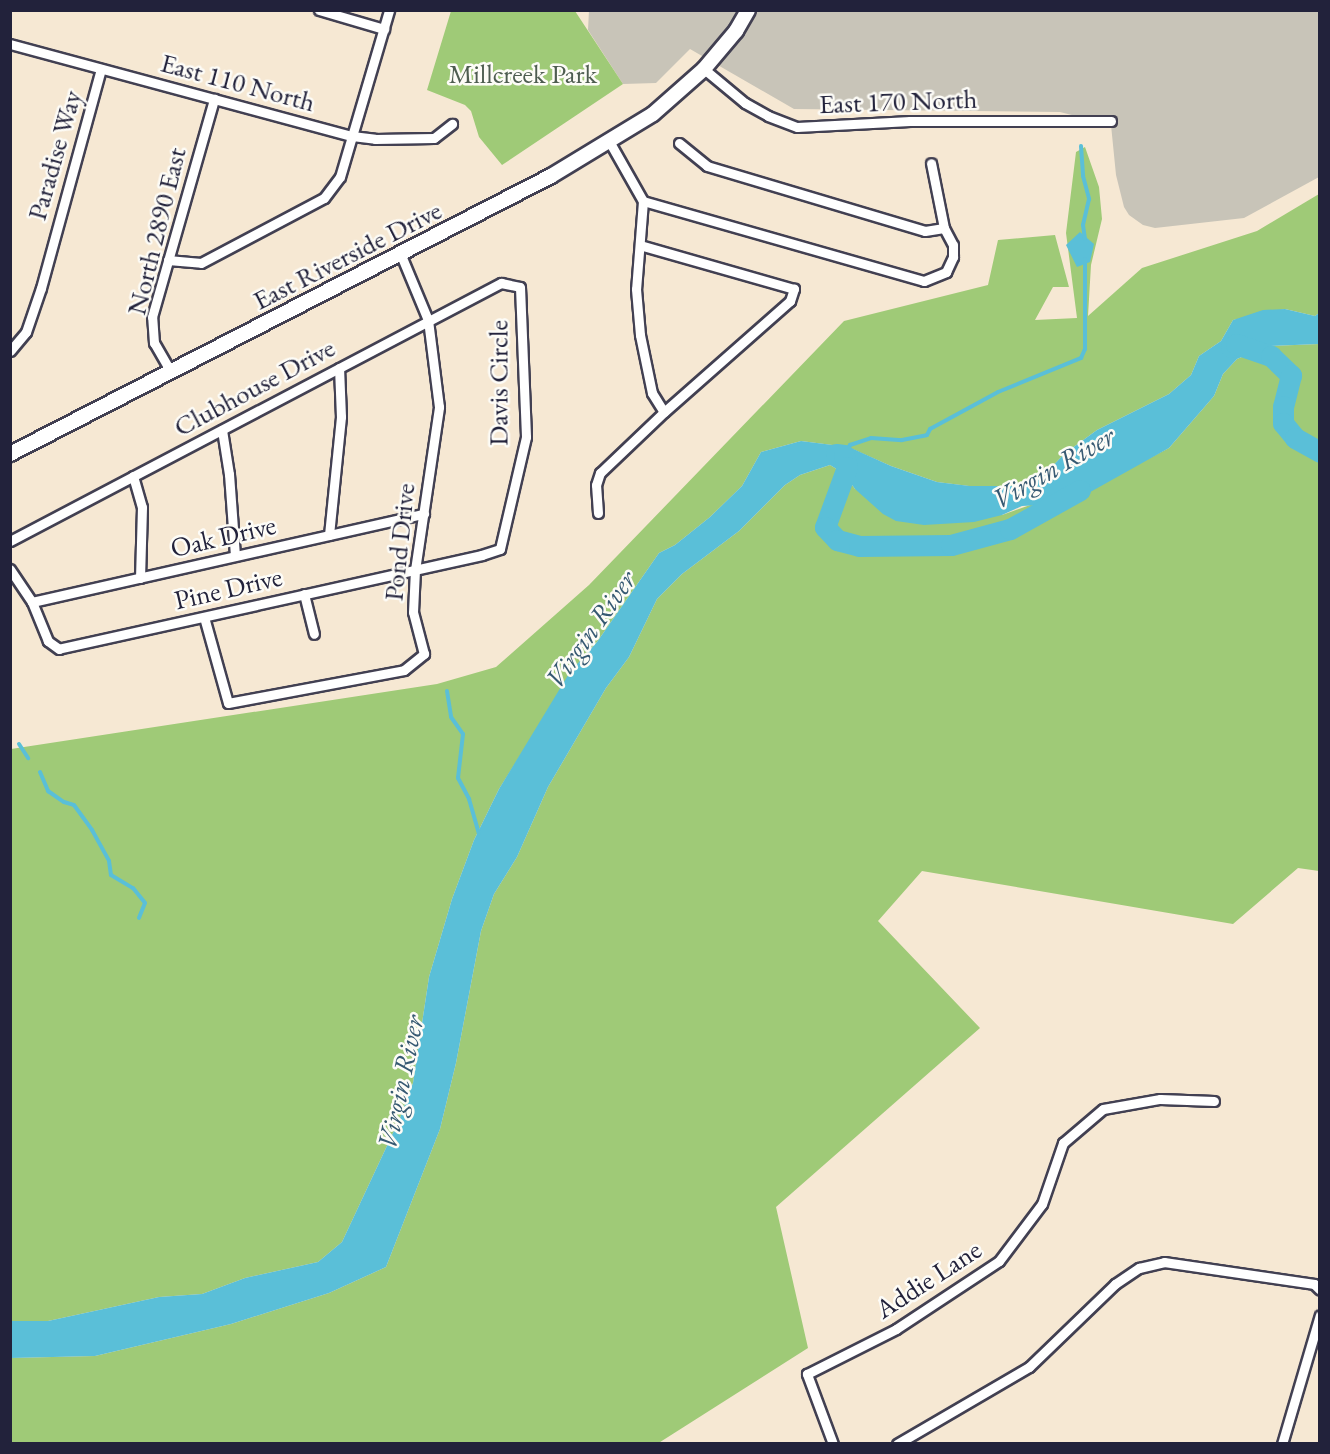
<!DOCTYPE html>
<style>
body{margin:0}
#map{position:relative;width:1330px;height:1454px;overflow:hidden;background:#f6e8d3;font-family:"EB Garamond",serif}
div>[style]{position:absolute}
[style*='--x']{left:calc(var(--x)*1px);top:calc(var(--y)*1px);width:calc(var(--w)*1px);rotate:calc(var(--a)*1deg)}
.industrial>*{inset:0;background:#c8c4b8}
.green>*{inset:0;background:#9fca77}
.water>*{inset:0;background:#5abfd8}
.stream>*{height:4px;margin:-2px;padding:0 2px;transform-origin:2px;border-radius:2px;background:#5abfd8}
.river>*{height:21px;margin:-10.5px;padding:0 10.5px;transform-origin:10.5px;border-radius:10.5px;background:#5abfd8}
.roads{filter:drop-shadow(2px 0 #424052) drop-shadow(-2px 0 #424052) drop-shadow(0 2px #424052) drop-shadow(0 -2px #424052)}
.minor>*{height:9px;margin:-4.5px;padding:0 4.5px;transform-origin:4.5px;border-radius:4.5px;background:#fff}
.primary>*{height:14px;margin:-7px;padding:0 7px;transform-origin:7px;border-radius:7px;background:#fff}
span{translate:-50% -50%;white-space:nowrap;text-align:center;line-height:1.15;-webkit-text-stroke:5px #fdfcf7;paint-order:stroke}
.park-label{font-size:27px;color:#4e5d50}
.street-label{font-size:27px;color:#22223b}
.water-label{font-size:28px;color:#365972;font-style:italic}
.frame{position:absolute;inset:0;border:12px solid #22223b;pointer-events:none}
</style>
<div id="map">
<div class="industrial">
<i style="clip-path:polygon(589px 10px,1319px 11px,1319px 177px,1244px 218px,1155px 228px,1143px 225px,1129px 215px,1124px 207px,1116px 175px,1111px 125px,1060px 112px,794px 109px,690px 49px,656px 83px,623px 84px,588px 30px)"></i>
</div>
<div class="green">
<i style="clip-path:polygon(451px 11px,575px 11px,623px 84px,502px 165px,479px 137px,471px 111px,465px 105px,427px 90px)"></i>
<i style="clip-path:polygon(1085px 147px,1099px 187px,1102px 219px,1091px 265px,1088px 316px,1142px 268px,1257px 231px,1319px 194px,1319px 313px,1315px 316px,1285px 309px,1233px 320px,1221px 341px,1199px 356px,1191px 375px,1169px 394px,1097px 430px,1064px 454px,1048px 471px,1017px 486px,969px 486px,937px 482px,891px 466px,848px 447px,801px 441px,761px 452px,742px 486px,710px 517px,675px 545px,659px 553px,597px 642px,583px 656px,499px 789px,474px 840px,452px 899px,429px 977px,413px 1083px,400px 1118px,342px 1242px,318px 1262px,245px 1278px,202px 1294px,159px 1297px,48px 1321px,11px 1321px,11px 749px,437px 684px,496px 667px,589px 585px,844px 321px,988px 285px,998px 240px,1055px 235px,1069px 287px,1053px 287px,1035px 320px,1077px 318px,1066px 233px,1076px 152px)"></i>
<i style="clip-path:polygon(1319px 344px,1319px 871px,1298px 868px,1233px 924px,922px 871px,878px 921px,980px 1028px,776px 1207px,808px 1348px,657px 1444px,11px 1443px,10px 1358px,95px 1356px,231px 1324px,329px 1293px,386px 1267px,440px 1129px,456px 1063px,481px 931px,494px 894px,517px 857px,548px 787px,606px 688px,629px 657px,657px 599px,682px 574px,739px 531px,785px 485px,800px 475px,830px 465px,843px 473px,855px 489px,1002px 515px,1123px 472px,1169px 448px,1214px 396px,1223px 374px,1237px 359px,1268px 346px)"></i>
</div>
<div class="water">
<i style="clip-path:polygon(1080px 232px,1094px 244px,1090px 262px,1077px 267px,1066px 245px)"></i>
<i style="clip-path:polygon(1285px 309px,1315px 316px,1319px 313px,1319px 344px,1268px 346px,1237px 359px,1223px 374px,1214px 396px,1169px 448px,1076px 500px,1060px 504px,1022px 506px,1002px 515px,974px 522px,924px 525px,896px 521px,883px 514px,855px 489px,843px 473px,830px 465px,800px 475px,785px 485px,739px 531px,682px 574px,657px 599px,629px 657px,606px 688px,548px 787px,517px 857px,494px 894px,481px 931px,456px 1063px,440px 1129px,386px 1267px,329px 1293px,231px 1324px,95px 1356px,11px 1358px,11px 1321px,48px 1321px,159px 1297px,202px 1294px,245px 1278px,318px 1262px,342px 1242px,400px 1118px,413px 1083px,429px 977px,452px 899px,474px 840px,499px 789px,570px 672px,597px 642px,659px 553px,675px 545px,710px 517px,742px 486px,761px 452px,801px 441px,849px 447px,891px 466px,937px 482px,970px 486px,1017px 486px,1048px 471px,1064px 454px,1097px 430px,1169px 394px,1191px 375px,1199px 356px,1221px 341px,1233px 320px,1263px 310px)"></i>
</div>
<div class="stream">
<i style="--x:1081;--y:146;--w:30;--a:86"></i>
<i style="--x:1083;--y:176;--w:24;--a:75"></i>
<i style="--x:1089;--y:199;--w:27;--a:103"></i>
<i style="--x:1083;--y:225;--w:14;--a:82"></i>
<i style="--x:847;--y:450;--w:6;--a:-59"></i>
<i style="--x:850;--y:445;--w:22;--a:-18"></i>
<i style="--x:871;--y:438;--w:31;--a:4"></i>
<i style="--x:902;--y:440;--w:25;--a:-11"></i>
<i style="--x:927;--y:435;--w:7;--a:-63"></i>
<i style="--x:930;--y:429;--w:77;--a:-28.6"></i>
<i style="--x:998;--y:392;--w:90;--a:-22.3"></i>
<i style="--x:1081;--y:358;--w:10;--a:-66"></i>
<i style="--x:1085;--y:349;--w:90;--a:-90"></i>
<i style="--x:447;--y:691;--w:26;--a:81"></i>
<i style="--x:451;--y:717;--w:21;--a:55"></i>
<i style="--x:463;--y:734;--w:44;--a:96.5"></i>
<i style="--x:458;--y:778;--w:24;--a:62"></i>
<i style="--x:469;--y:799;--w:36;--a:74"></i>
<i style="--x:19;--y:744;--w:17;--a:57"></i>
<i style="--x:40;--y:772;--w:21;--a:67"></i>
<i style="--x:48;--y:791;--w:19;--a:35"></i>
<i style="--x:64;--y:802;--w:10;--a:17"></i>
<i style="--x:74;--y:805;--w:31;--a:54"></i>
<i style="--x:92;--y:830;--w:35;--a:61"></i>
<i style="--x:109;--y:861;--w:14;--a:82"></i>
<i style="--x:111;--y:875;--w:26;--a:31"></i>
<i style="--x:133;--y:888;--w:19;--a:51"></i>
<i style="--x:145;--y:903;--w:16;--a:112"></i>
</div>
<div class="river">
<i style="--x:1231;--y:347;--w:6;--a:-31"></i>
<i style="--x:1236;--y:344;--w:37;--a:19"></i>
<i style="--x:1271;--y:356;--w:28;--a:44"></i>
<i style="--x:1291;--y:375;--w:32;--a:104"></i>
<i style="--x:1283;--y:406;--w:17;--a:90"></i>
<i style="--x:1283;--y:423;--w:19;--a:51"></i>
<i style="--x:1295;--y:438;--w:29;--a:29"></i>
<i style="--x:836;--y:454;--w:8;--a:7"></i>
<i style="--x:844;--y:455;--w:12;--a:76"></i>
<i style="--x:847;--y:467;--w:64;--a:110.1"></i>
<i style="--x:825;--y:527;--w:18;--a:47"></i>
<i style="--x:837;--y:540;--w:23;--a:15"></i>
<i style="--x:859;--y:546;--w:92;--a:-0.6"></i>
<i style="--x:951;--y:545;--w:61;--a:-15.2"></i>
<i style="--x:1010;--y:529;--w:80;--a:-29.1"></i>
</div>
<div class="roads">
<div class="minor">
<i style="--x:319;--y:10;--w:68;--a:16.3"></i>
<i style="--x:10;--y:44;--w:354;--a:15.1"></i>
<i style="--x:352;--y:136;--w:23;--a:7"></i>
<i style="--x:375;--y:139;--w:59;--a:-1"></i>
<i style="--x:434;--y:138;--w:23;--a:-38"></i>
<i style="--x:704;--y:69;--w:53;--a:39.7"></i>
<i style="--x:745;--y:103;--w:26;--a:29"></i>
<i style="--x:768;--y:116;--w:31;--a:21"></i>
<i style="--x:797;--y:127;--w:113;--a:-3"></i>
<i style="--x:910;--y:121;--w:201;--a:0"></i>
<i style="--x:609;--y:141;--w:69;--a:60.5"></i>
<i style="--x:643;--y:201;--w:88;--a:94.5"></i>
<i style="--x:636;--y:289;--w:46;--a:85"></i>
<i style="--x:640;--y:335;--w:59;--a:78.3"></i>
<i style="--x:652;--y:393;--w:22;--a:58"></i>
<i style="--x:679;--y:143;--w:36;--a:39"></i>
<i style="--x:707;--y:166;--w:227;--a:16.6"></i>
<i style="--x:925;--y:231;--w:19;--a:-9"></i>
<i style="--x:643;--y:201;--w:292;--a:15.9"></i>
<i style="--x:924;--y:281;--w:24;--a:-22"></i>
<i style="--x:946;--y:272;--w:17;--a:-65"></i>
<i style="--x:953;--y:257;--w:12;--a:-90"></i>
<i style="--x:953;--y:245;--w:19;--a:-118"></i>
<i style="--x:944;--y:228;--w:66;--a:-101.3"></i>
<i style="--x:168;--y:260;--w:33;--a:5"></i>
<i style="--x:201;--y:263;--w:139;--a:-27.9"></i>
<i style="--x:324;--y:198;--w:26;--a:-53"></i>
<i style="--x:340;--y:177;--w:174;--a:-73.6"></i>
<i style="--x:10;--y:351;--w:25;--a:-50"></i>
<i style="--x:26;--y:332;--w:46;--a:-71.2"></i>
<i style="--x:41;--y:288;--w:227;--a:-74.7"></i>
<i style="--x:171;--y:372;--w:34;--a:-120"></i>
<i style="--x:154;--y:343;--w:26;--a:-94"></i>
<i style="--x:152;--y:317;--w:227;--a:-74.1"></i>
<i style="--x:222;--y:430;--w:45;--a:81"></i>
<i style="--x:229;--y:474;--w:82;--a:85.8"></i>
<i style="--x:133;--y:476;--w:32;--a:74"></i>
<i style="--x:142;--y:507;--w:71;--a:91.6"></i>
<i style="--x:598;--y:513;--w:28;--a:-94"></i>
<i style="--x:596;--y:485;--w:13;--a:-72"></i>
<i style="--x:600;--y:473;--w:88;--a:-43.6"></i>
<i style="--x:664;--y:412;--w:168;--a:-41.4"></i>
<i style="--x:790;--y:301;--w:13;--a:-72"></i>
<i style="--x:794;--y:289;--w:160;--a:-164.1"></i>
<i style="--x:329;--y:535;--w:119;--a:-84.2"></i>
<i style="--x:341;--y:417;--w:49;--a:-92.3"></i>
<i style="--x:10;--y:541;--w:555;--a:-27.72"></i>
<i style="--x:501;--y:283;--w:19;--a:12"></i>
<i style="--x:520;--y:287;--w:150;--a:87.7"></i>
<i style="--x:526;--y:437;--w:115;--a:103.1"></i>
<i style="--x:500;--y:549;--w:19;--a:162"></i>
<i style="--x:482;--y:555;--w:433;--a:167.5"></i>
<i style="--x:59;--y:649;--w:14;--a:-144"></i>
<i style="--x:48;--y:641;--w:42;--a:-112.3"></i>
<i style="--x:32;--y:602;--w:40;--a:-124"></i>
<i style="--x:304;--y:594;--w:41;--a:76"></i>
<i style="--x:32;--y:602;--w:402;--a:-12.7"></i>
<i style="--x:204;--y:617;--w:89;--a:74.4"></i>
<i style="--x:228;--y:703;--w:179;--a:-10.6"></i>
<i style="--x:404;--y:670;--w:26;--a:-39"></i>
<i style="--x:424;--y:654;--w:43;--a:-104.7"></i>
<i style="--x:413;--y:612;--w:42;--a:-87.3"></i>
<i style="--x:415;--y:570;--w:165;--a:-81.6"></i>
<i style="--x:439;--y:407;--w:88;--a:-97.2"></i>
<i style="--x:428;--y:320;--w:70;--a:-112.6"></i>
<i style="--x:833;--y:1444;--w:75;--a:-110.4"></i>
<i style="--x:807;--y:1374;--w:100;--a:-26.8"></i>
<i style="--x:896;--y:1329;--w:123;--a:-33.4"></i>
<i style="--x:999;--y:1261;--w:71;--a:-53"></i>
<i style="--x:1042;--y:1204;--w:65;--a:-71"></i>
<i style="--x:1063;--y:1143;--w:52;--a:-40.4"></i>
<i style="--x:1103;--y:1109;--w:58;--a:-10"></i>
<i style="--x:1160;--y:1099;--w:54;--a:2.1"></i>
<i style="--x:897;--y:1444;--w:153;--a:-30.3"></i>
<i style="--x:1029;--y:1367;--w:120;--a:-44"></i>
<i style="--x:1115;--y:1284;--w:29;--a:-34"></i>
<i style="--x:1139;--y:1268;--w:26;--a:-13"></i>
<i style="--x:1164;--y:1262;--w:152;--a:8.3"></i>
<i style="--x:1314;--y:1284;--w:8;--a:45"></i>
<i style="--x:1282;--y:1444;--w:134;--a:-73.6"></i>
</div>
<div class="primary">
<i style="--x:10;--y:454;--w:608;--a:-27.2"></i>
<i style="--x:551;--y:176;--w:119;--a:-31.3"></i>
<i style="--x:653;--y:114;--w:68;--a:-41.4"></i>
<i style="--x:704;--y:69;--w:50;--a:-49.9"></i>
<i style="--x:736;--y:31;--w:24;--a:-60"></i>
</div>
</div>
<div class="park-label">
<span style="left:523px;top:74px">Millcreek Park</span>
</div>
<div class="street-label">
<span style="left:238px;top:82px;rotate:15deg">East 110 North</span>
<span style="left:898px;top:101px;rotate:-2deg">East 170 North</span>
<span style="left:54px;top:155px;rotate:-74deg">Paradise Way</span>
<span style="left:156px;top:231px;rotate:-76deg">North 2890 East</span>
<span style="left:347px;top:255px;rotate:-27deg">East Riverside Drive</span>
<span style="left:498px;top:383px;rotate:-90deg">Davis Circle</span>
<span style="left:254px;top:387px;rotate:-28deg">Clubhouse Drive</span>
<span style="left:223px;top:536px;rotate:-13deg">Oak Drive</span>
<span style="left:399px;top:542px;rotate:-84deg">Pond Drive</span>
<span style="left:228px;top:588px;rotate:-13deg">Pine Drive</span>
<span style="left:928px;top:1279px;rotate:-33deg">Addie Lane</span>
</div>
<div class="water-label">
<span style="left:1053px;top:467px;rotate:-30deg">Virgin River</span>
<span style="left:590px;top:629px;rotate:-55deg">Virgin River</span>
<span style="left:400px;top:1082px;rotate:-78deg">Virgin River</span>
</div>
<div class="frame"></div>
</div>
